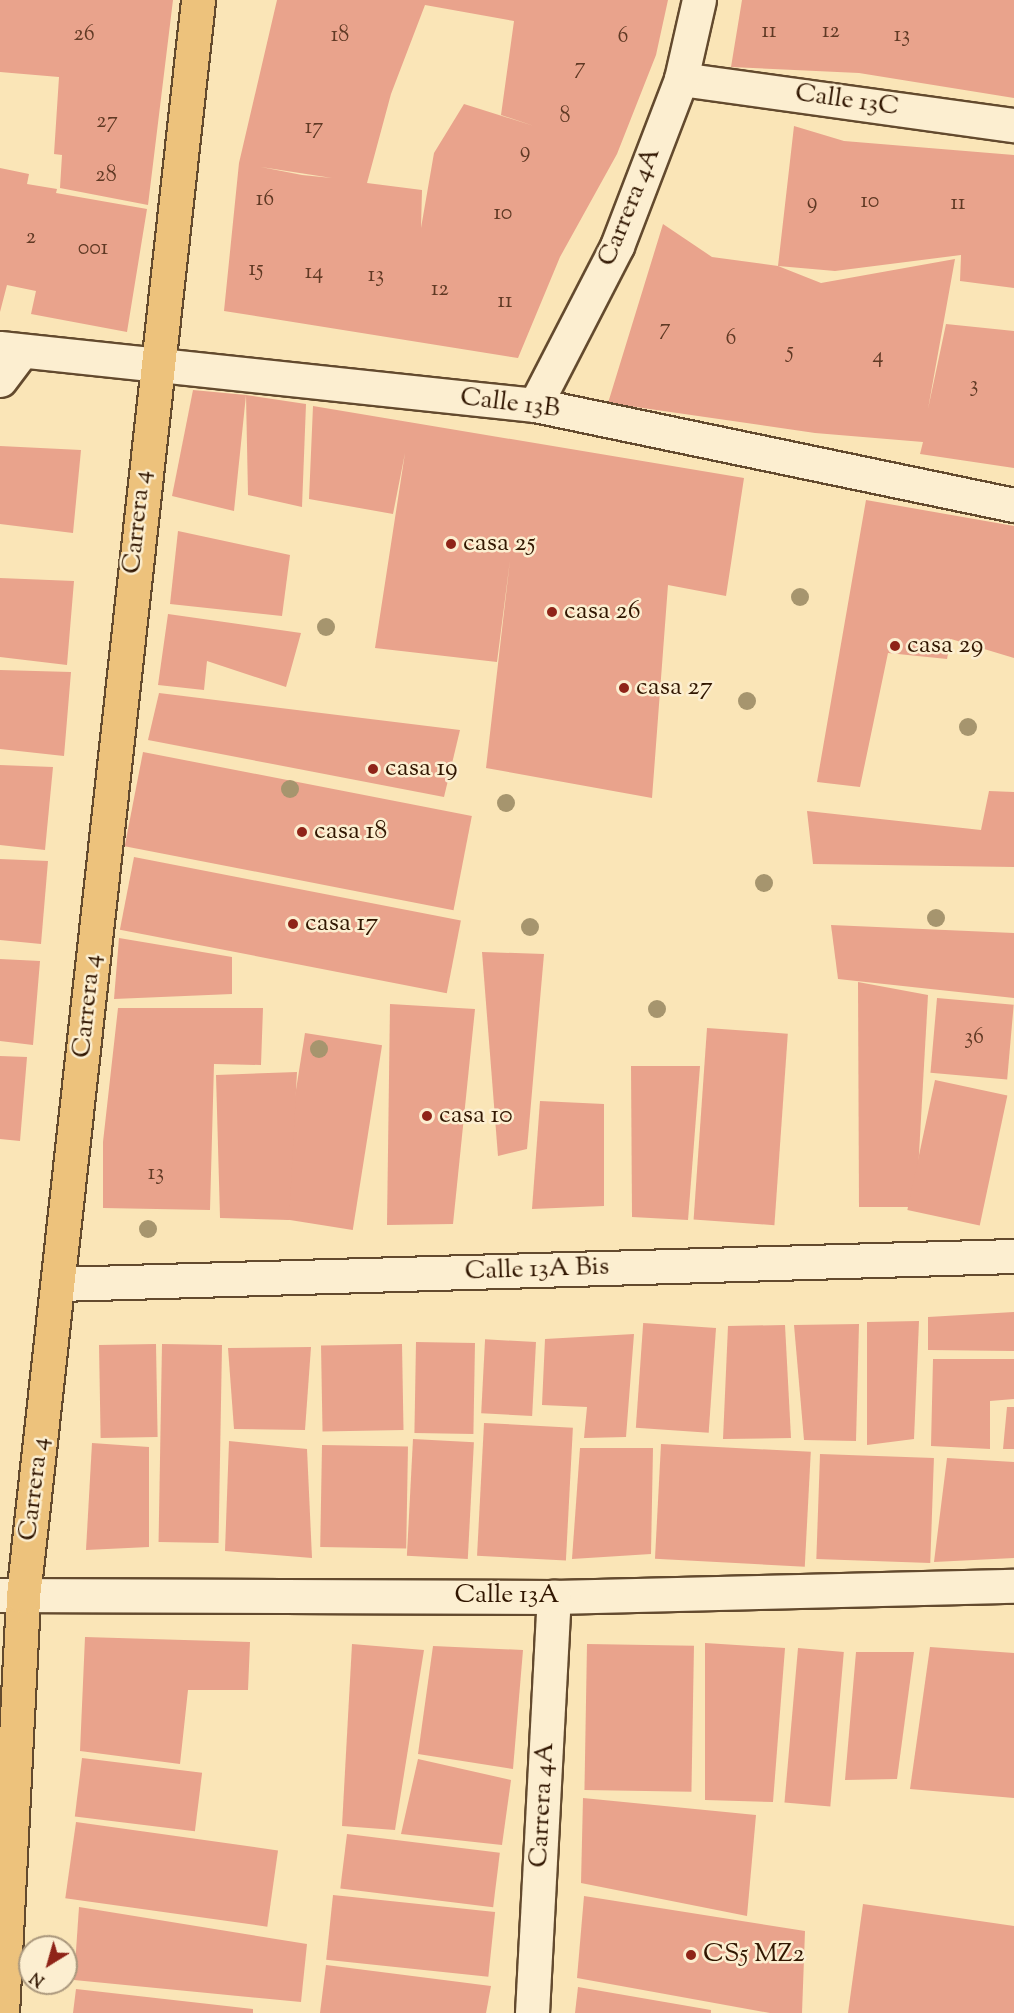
<!DOCTYPE html>
<style>
body{margin:0}
#map{position:relative;width:1014px;height:2013px;overflow:hidden;background:#fae5b7;font-family:"Sorts Mill Goudy",serif}
div>[style]{position:absolute}
[style*='--x']{left:calc(var(--x)*1px);top:calc(var(--y)*1px);width:calc(var(--w)*1px);rotate:calc(var(--a)*1deg)}
.building>*{inset:0;background:#e9a38c;transform-origin:0 0}
.roads{filter:drop-shadow(2px 0 #634a2e) drop-shadow(-2px 0 #634a2e) drop-shadow(0 2px #634a2e) drop-shadow(0 -2px #634a2e)}
.minor>*{height:33px;margin:-16.5px;padding:0 16.5px;transform-origin:16.5px;border-radius:16.5px;background:#fceed0}
.major>*{height:33px;margin:-16.5px;padding:0 16.5px;transform-origin:16.5px;border-radius:16.5px;background:#edc27c}
.trees>*{width:18px;height:18px;margin:-9px;border-radius:50%;background:#a6956e}
.dots>*{width:16px;height:16px;translate:-50% -50%;box-sizing:border-box;border:3px solid #fceed0;border-radius:50%}
span{translate:-50% -50%;white-space:nowrap;text-align:center;line-height:1.15;-webkit-text-stroke:5px #fceed0;paint-order:stroke}
.number-label{font-size:22px;color:#5f3924}
.number-label span{-webkit-text-stroke-width:0}
.street-label{font-size:26px;color:#311601}
.poi-label{font-size:26px;color:#311601}
.left{translate:0 -50%;text-align:left}
.north{position:absolute;left:18px;top:1935px;width:60px;height:60px;box-sizing:border-box;background:#fceed0;border:2px solid #ab987d;border-radius:50%;rotate:217deg;font-size:16px;font-weight:700;line-height:24px;text-align:center;color:#311601}
.north::after{content:'';display:block;margin:auto;width:21px;height:27px;background:#8f2418;clip-path:polygon(50% 0,100% 100%,50% 72%,0 100%)}
</style>
<div id="map">
<div class="building">
<i style="clip-path:polygon(0 0,173px 0,148px 205px,60px 188px,62px 155px,54px 154px,59px 77px,0 72px)"></i>
<i style="clip-path:polygon(evenodd,277px 0,668px 0,656px 55px,617px 154px,560px 257px,518px 358px,224px 311px,239px 163px,277px 0,425px 5px,514px 21px,501px 115px,534px 126px,464px 104px,434px 153px,421px 228px,422px 190px,367px 183px,391px 94px,425px 5px,277px 0,261px 167px,332px 178px,302px 175px,261px 167px)"></i>
<i style="clip-path:polygon(742px 0,1014px 0,1014px 98px,859px 73px,731px 67px)"></i>
<i style="clip-path:polygon(794px 126px,844px 141px,1014px 155px,1014px 288px,960px 281px,961px 255px,835px 271px,778px 266px,821px 283px,955px 259px,928px 409px,946px 324px,1014px 331px,1014px 468px,920px 454px,923px 442px,815px 433px,608px 403px,663px 224px,712px 257px,778px 266px)"></i>
<i style="clip-path:polygon(0 168px,29px 174px,27px 184px,57px 189px,56px 193px,147px 209px,127px 332px,31px 314px,36px 291px,7px 285px,0 312px)"></i>
<i style="clip-path:polygon(193px 390px,246px 395px,234px 511px,172px 496px)"></i>
<i style="clip-path:polygon(246px 395px,306px 404px,302px 507px,248px 495px)"></i>
<i style="clip-path:polygon(313px 406px,744px 478px,726px 596px,668px 585px,652px 798px,486px 768px,510px 560px,497px 662px,375px 648px,405px 453px,393px 514px,309px 499px)"></i>
<i style="clip-path:polygon(0 446px,81px 450px,73px 533px,0 524px)"></i>
<i style="clip-path:polygon(866px 500px,1014px 526px,1014px 658px,951px 639px,947px 659px,888px 653px,860px 787px,817px 782px)"></i>
<i style="clip-path:polygon(178px 531px,290px 555px,282px 616px,170px 604px)"></i>
<i style="clip-path:polygon(0 578px,74px 581px,67px 665px,0 657px)"></i>
<i style="clip-path:polygon(168px 614px,301px 633px,286px 687px,207px 661px,204px 690px,158px 685px)"></i>
<i style="clip-path:polygon(0 670px,71px 672px,64px 756px,0 749px)"></i>
<i style="clip-path:polygon(159px 693px,460px 730px,444px 797px,148px 740px)"></i>
<i style="left:143px;top:752px;width:335px;height:96px;rotate:11deg"></i>
<i style="clip-path:polygon(0 765px,53px 767px,45px 850px,0 845px)"></i>
<i style="clip-path:polygon(989px 791px,1014px 792px,1014px 867px,813px 864px,807px 811px,981px 830px)"></i>
<i style="left:134px;top:857px;width:333px;height:74px;rotate:11deg"></i>
<i style="clip-path:polygon(0 859px,48px 861px,41px 944px,0 940px)"></i>
<i style="clip-path:polygon(831px 925px,1014px 933px,1014px 998px,838px 979px)"></i>
<i style="clip-path:polygon(119px 938px,232px 957px,232px 994px,114px 999px)"></i>
<i style="clip-path:polygon(482px 952px,544px 954px,527px 1149px,498px 1156px)"></i>
<i style="clip-path:polygon(0 959px,40px 961px,33px 1045px,0 1041px)"></i>
<i style="clip-path:polygon(858px 982px,928px 995px,916px 1207px,859px 1207px)"></i>
<i style="left:937px;top:998px;width:77px;height:75px;rotate:5deg"></i>
<i style="clip-path:polygon(390px 1004px,475px 1009px,453px 1224px,387px 1225px)"></i>
<i style="clip-path:polygon(118px 1008px,263px 1008px,261px 1065px,214px 1064px,210px 1210px,103px 1208px,103px 1142px)"></i>
<i style="left:707px;top:1028px;width:81px;height:192px;rotate:4deg"></i>
<i style="left:305px;top:1033px;width:78px;height:187px;rotate:9deg"></i>
<i style="clip-path:polygon(0 1056px,27px 1057px,20px 1141px,0 1139px)"></i>
<i style="clip-path:polygon(631px 1066px,700px 1066px,688px 1220px,632px 1217px)"></i>
<i style="clip-path:polygon(297px 1072px,289px 1220px,220px 1218px,216px 1075px)"></i>
<i style="left:935px;top:1080px;width:74px;height:133px;rotate:12deg"></i>
<i style="clip-path:polygon(540px 1101px,604px 1104px,604px 1206px,532px 1209px)"></i>
<i style="clip-path:polygon(1014px 1312px,1014px 1351px,928px 1350px,928px 1317px)"></i>
<i style="clip-path:polygon(919px 1321px,914px 1439px,867px 1445px,867px 1322px)"></i>
<i style="clip-path:polygon(859px 1324px,856px 1441px,804px 1440px,794px 1325px)"></i>
<i style="clip-path:polygon(785px 1325px,791px 1438px,723px 1439px,728px 1326px)"></i>
<i style="left:716px;top:1328px;width:105px;height:73px;rotate:94deg"></i>
<i style="clip-path:polygon(634px 1334px,626px 1437px,584px 1438px,587px 1407px,542px 1405px,545px 1339px)"></i>
<i style="left:416px;top:1342px;width:59px;height:91px;rotate:1deg"></i>
<i style="left:536px;top:1342px;width:74px;height:51px;rotate:93deg"></i>
<i style="left:156px;top:1344px;width:93px;height:57px;rotate:89deg"></i>
<i style="left:402px;top:1344px;width:86px;height:81px;rotate:89deg"></i>
<i style="left:222px;top:1345px;width:198px;height:60px;rotate:91deg"></i>
<i style="clip-path:polygon(311px 1347px,305px 1430px,234px 1429px,228px 1348px)"></i>
<i style="clip-path:polygon(933px 1359px,1014px 1359px,1014px 1399px,990px 1401px,990px 1449px,931px 1446px)"></i>
<i style="clip-path:polygon(1007px 1407px,1014px 1407px,1014px 1449px,1003px 1449px)"></i>
<i style="left:484px;top:1423px;width:89px;height:133px;rotate:3deg"></i>
<i style="left:413px;top:1439px;width:61px;height:117px;rotate:3deg"></i>
<i style="clip-path:polygon(229px 1441px,307px 1449px,312px 1558px,225px 1551px)"></i>
<i style="clip-path:polygon(92px 1443px,149px 1447px,149px 1547px,86px 1550px)"></i>
<i style="left:661px;top:1444px;width:150px;height:115px;rotate:3deg"></i>
<i style="left:322px;top:1445px;width:86px;height:102px;rotate:1deg"></i>
<i style="clip-path:polygon(580px 1448px,653px 1448px,651px 1554px,572px 1559px)"></i>
<i style="left:820px;top:1454px;width:114px;height:105px;rotate:2deg"></i>
<i style="clip-path:polygon(947px 1458px,1014px 1462px,1014px 1558px,934px 1562px)"></i>
<i style="clip-path:polygon(85px 1637px,250px 1642px,248px 1690px,188px 1690px,180px 1764px,80px 1751px)"></i>
<i style="clip-path:polygon(705px 1643px,785px 1648px,773px 1802px,705px 1800px)"></i>
<i style="clip-path:polygon(352px 1644px,424px 1650px,395px 1830px,342px 1826px)"></i>
<i style="left:587px;top:1644px;width:107px;height:146px;rotate:1deg"></i>
<i style="clip-path:polygon(433px 1646px,523px 1650px,513px 1769px,418px 1754px)"></i>
<i style="clip-path:polygon(930px 1647px,1014px 1653px,1014px 1798px,910px 1789px)"></i>
<i style="left:798px;top:1648px;width:46px;height:155px;rotate:5deg"></i>
<i style="clip-path:polygon(856px 1652px,914px 1652px,897px 1779px,845px 1780px)"></i>
<i style="left:82px;top:1758px;width:121px;height:59px;rotate:7deg"></i>
<i style="clip-path:polygon(418px 1759px,511px 1780px,502px 1845px,401px 1834px)"></i>
<i style="clip-path:polygon(583px 1798px,756px 1815px,747px 1916px,581px 1883px)"></i>
<i style="left:76px;top:1822px;width:204px;height:77px;rotate:8deg"></i>
<i style="left:347px;top:1834px;width:154px;height:55px;rotate:7deg"></i>
<i style="left:333px;top:1895px;width:163px;height:65px;rotate:6deg"></i>
<i style="clip-path:polygon(584px 1896px,805px 1931px,802px 2013px,770px 2013px,577px 1978px)"></i>
<i style="clip-path:polygon(863px 1904px,1014px 1926px,1014px 2013px,848px 2013px)"></i>
<i style="clip-path:polygon(79px 1907px,307px 1944px,301px 2002px,74px 1980px)"></i>
<i style="clip-path:polygon(326px 1965px,491px 1986px,486px 2013px,320px 2013px)"></i>
<i style="clip-path:polygon(578px 1987px,711px 2010px,711px 2013px,575px 2013px)"></i>
<i style="clip-path:polygon(76px 1989px,253px 2009px,253px 2013px,73px 2013px)"></i>
</div>
<div class="roads">
<div class="minor">
<i style="--x:681;--y:79;--w:336;--a:7.9"></i>
<i style="--x:0;--y:348;--w:538;--a:6.08"></i>
<i style="--x:535;--y:405;--w:489;--a:11.8"></i>
<i style="--x:0;--y:380;--w:36;--a:-53"></i>
<i style="--x:535;--y:405;--w:179;--a:-62.7"></i>
<i style="--x:617;--y:246;--w:179;--a:-69"></i>
<i style="--x:681;--y:79;--w:81;--a:-77.2"></i>
<i style="--x:59;--y:1284;--w:955;--a:-1.68"></i>
<i style="--x:0;--y:1595;--w:554;--a:0.21"></i>
<i style="--x:554;--y:1597;--w:460;--a:-1.4"></i>
<i style="--x:532;--y:2013;--w:417;--a:-87"></i>
</div>
<div class="major">
<i style="--x:2;--y:2013;--w:418;--a:-87.1"></i>
<i style="--x:23;--y:1596;--w:1606;--a:-83.74"></i>
</div>
</div>
<div class="trees">
<i style="left:800px;top:597px"></i>
<i style="left:326px;top:627px"></i>
<i style="left:747px;top:701px"></i>
<i style="left:968px;top:727px"></i>
<i style="left:290px;top:789px"></i>
<i style="left:506px;top:803px"></i>
<i style="left:764px;top:883px"></i>
<i style="left:936px;top:918px"></i>
<i style="left:530px;top:927px"></i>
<i style="left:657px;top:1009px"></i>
<i style="left:319px;top:1049px"></i>
<i style="left:148px;top:1229px"></i>
</div>
<div class="dots">
<i style="left:451px;top:544px;background:#8f2418"></i>
<i style="left:552px;top:612px;background:#8f2418"></i>
<i style="left:895px;top:646px;background:#8f2418"></i>
<i style="left:624px;top:688px;background:#8f2418"></i>
<i style="left:373px;top:769px;background:#8f2418"></i>
<i style="left:302px;top:832px;background:#8f2418"></i>
<i style="left:293px;top:924px;background:#8f2418"></i>
<i style="left:427px;top:1116px;background:#8f2418"></i>
<i style="left:691px;top:1955px;background:#8f2418"></i>
</div>
<div class="number-label">
<span style="left:769px;top:33px">11</span>
<span style="left:831px;top:33px">12</span>
<span style="left:84px;top:36px">26</span>
<span style="left:340px;top:37px">18</span>
<span style="left:902px;top:37px">13</span>
<span style="left:623px;top:38px">6</span>
<span style="left:580px;top:69px">7</span>
<span style="left:565px;top:118px">8</span>
<span style="left:107px;top:123px">27</span>
<span style="left:314px;top:129px">17</span>
<span style="left:525px;top:153px">9</span>
<span style="left:106px;top:177px">28</span>
<span style="left:265px;top:201px">16</span>
<span style="left:870px;top:203px">10</span>
<span style="left:812px;top:204px">9</span>
<span style="left:958px;top:205px">11</span>
<span style="left:503px;top:215px">10</span>
<span style="left:31px;top:239px">2</span>
<span style="left:93px;top:250px">001</span>
<span style="left:256px;top:271px">15</span>
<span style="left:314px;top:274px">14</span>
<span style="left:376px;top:277px">13</span>
<span style="left:440px;top:291px">12</span>
<span style="left:505px;top:303px">11</span>
<span style="left:665px;top:330px">7</span>
<span style="left:731px;top:340px">6</span>
<span style="left:790px;top:353px">5</span>
<span style="left:878px;top:358px">4</span>
<span style="left:974px;top:387px">3</span>
<span style="left:974px;top:1039px">36</span>
<span style="left:156px;top:1175px">13</span>
</div>
<div class="street-label">
<span style="left:847px;top:101px;rotate:8deg">Calle 13C</span>
<span style="left:630px;top:207px;rotate:-68deg">Carrera 4A</span>
<span style="left:510px;top:404px;rotate:7deg">Calle 13B</span>
<span style="left:138px;top:522px;rotate:-84deg">Carrera 4</span>
<span style="left:88px;top:1006px;rotate:-84deg">Carrera 4</span>
<span style="left:537px;top:1270px;rotate:-2deg">Calle 13A Bis</span>
<span style="left:35px;top:1489px;rotate:-83deg">Carrera 4</span>
<span style="left:507px;top:1596px">Calle 13A</span>
<span style="left:543px;top:1805px;rotate:-87deg">Carrera 4A</span>
</div>
<div class="poi-label">
<span class="left" style="left:463px;top:544px">casa 25</span>
<span class="left" style="left:564px;top:612px">casa 26</span>
<span class="left" style="left:907px;top:646px">casa 29</span>
<span class="left" style="left:636px;top:688px">casa 27</span>
<span class="left" style="left:385px;top:769px">casa 19</span>
<span class="left" style="left:314px;top:832px">casa 18</span>
<span class="left" style="left:305px;top:924px">casa 17</span>
<span class="left" style="left:439px;top:1116px">casa 10</span>
<span class="left" style="left:703px;top:1955px">CS5 MZ2</span>
</div>
<div class="north">N</div>
</div>
